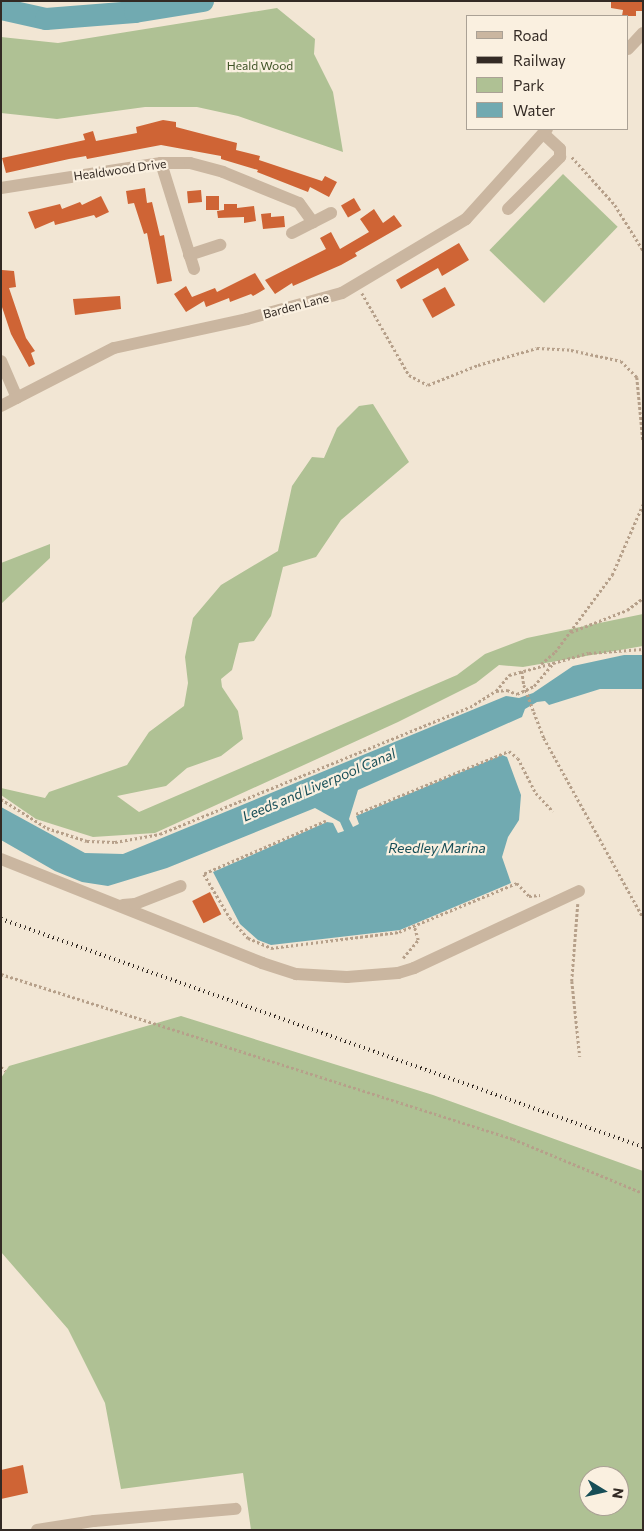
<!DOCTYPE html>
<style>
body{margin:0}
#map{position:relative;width:644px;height:1531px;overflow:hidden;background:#f2e6d4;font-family:Commissioner,sans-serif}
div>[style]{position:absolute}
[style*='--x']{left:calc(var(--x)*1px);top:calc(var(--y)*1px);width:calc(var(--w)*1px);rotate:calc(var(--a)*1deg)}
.green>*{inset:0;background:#afc194;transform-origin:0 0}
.water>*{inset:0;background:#71aab1}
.river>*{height:22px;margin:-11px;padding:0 11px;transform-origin:11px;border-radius:11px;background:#71aab1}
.building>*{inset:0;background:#cf6435;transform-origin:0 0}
.path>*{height:2.5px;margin-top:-1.25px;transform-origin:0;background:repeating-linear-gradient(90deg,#b6a08a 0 2.5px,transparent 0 5px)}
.minor>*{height:12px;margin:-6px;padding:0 6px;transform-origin:6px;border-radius:6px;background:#cab6a0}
.rail>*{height:4px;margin-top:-2px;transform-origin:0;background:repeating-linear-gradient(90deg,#332a24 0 1px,transparent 0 5px)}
.path-bridge>*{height:2.5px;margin-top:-1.25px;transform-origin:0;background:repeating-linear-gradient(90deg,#b6a08a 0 2.5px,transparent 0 5px)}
span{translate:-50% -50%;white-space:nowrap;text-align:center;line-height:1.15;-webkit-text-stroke:4.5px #faf0e0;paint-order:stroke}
.park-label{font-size:12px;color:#3f5326}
.street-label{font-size:12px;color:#332a24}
.water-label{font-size:14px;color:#174e57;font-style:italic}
.frame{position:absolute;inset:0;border:2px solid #332a24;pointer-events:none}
.legend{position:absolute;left:466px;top:15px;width:162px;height:115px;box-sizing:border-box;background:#faf0e0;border:1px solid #aaa195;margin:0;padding:6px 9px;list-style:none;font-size:15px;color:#332a24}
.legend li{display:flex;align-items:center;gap:10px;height:25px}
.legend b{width:25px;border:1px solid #aaa195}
.north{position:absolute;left:579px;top:1466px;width:50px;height:50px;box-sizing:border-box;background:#faf0e0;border:1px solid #aaa195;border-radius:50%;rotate:99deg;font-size:14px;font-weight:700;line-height:20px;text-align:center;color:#332a24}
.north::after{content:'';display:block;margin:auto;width:18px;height:22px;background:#174e57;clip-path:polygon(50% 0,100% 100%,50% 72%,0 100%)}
</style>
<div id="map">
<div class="green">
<i style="clip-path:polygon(277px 8px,315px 39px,314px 54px,333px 92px,343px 152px,238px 116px,197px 107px,145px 107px,57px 119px,1px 113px,1px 37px,58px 43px)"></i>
<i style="left:563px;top:174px;width:76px;height:106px;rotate:44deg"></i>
<i style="clip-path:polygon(373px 404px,409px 462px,341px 520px,316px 557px,283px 567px,271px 616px,254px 641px,239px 643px,232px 670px,221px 679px,222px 687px,238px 711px,243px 739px,221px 756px,187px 768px,166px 786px,117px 796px,139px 812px,457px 675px,485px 654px,527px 638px,643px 614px,643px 646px,523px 667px,499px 665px,476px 683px,398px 722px,155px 833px,93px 837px,36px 819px,1px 795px,1px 788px,45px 798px,49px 792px,127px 765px,149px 732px,184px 706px,188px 683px,185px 657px,193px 618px,221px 585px,278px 551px,292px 486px,312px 457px,324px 458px,337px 428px,359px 406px)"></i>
<i style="clip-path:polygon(50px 544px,50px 558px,1px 604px,1px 563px)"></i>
<i style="clip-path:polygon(evenodd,181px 1016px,433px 1095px,643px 1171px,643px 1530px,251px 1530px,243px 1473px,121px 1489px,105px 1403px,68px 1329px,1px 1252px,1px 1078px,9px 1066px,181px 1016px,589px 1476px,619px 1476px,619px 1506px,589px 1506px,589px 1476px)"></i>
</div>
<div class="water">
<i style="clip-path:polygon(624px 655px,643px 655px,643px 689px,600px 689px,549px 705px,545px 701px,537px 702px,525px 709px,522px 717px,358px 790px,349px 819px,353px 827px,359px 824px,356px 816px,502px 755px,507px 757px,521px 795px,519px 820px,508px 837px,502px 857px,511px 883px,400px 930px,271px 945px,258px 940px,240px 924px,213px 872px,327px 822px,333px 823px,338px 833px,344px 831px,340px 822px,315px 808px,167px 868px,108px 886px,82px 882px,55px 871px,1px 840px,1px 807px,85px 853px,123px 854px,506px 696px,519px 698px,533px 693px,573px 666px)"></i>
</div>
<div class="river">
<i style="--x:1;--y:9;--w:46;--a:12.5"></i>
<i style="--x:46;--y:19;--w:89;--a:-4.5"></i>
<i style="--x:135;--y:12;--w:69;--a:-9.2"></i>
</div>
<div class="building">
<i style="clip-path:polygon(611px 1px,643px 1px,642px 11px,636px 11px,636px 16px,622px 16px,623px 10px,611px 8px)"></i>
<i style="clip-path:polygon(163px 120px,176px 122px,176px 127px,237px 143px,236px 150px,260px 156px,259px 160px,322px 181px,325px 176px,337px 182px,329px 197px,310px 187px,308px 192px,257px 172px,258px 170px,221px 159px,221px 156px,161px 145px,87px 159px,86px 156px,69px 159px,6px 173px,2px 158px,85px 140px,83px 134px,93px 131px,96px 141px,137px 133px,136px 127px)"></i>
<i style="clip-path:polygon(145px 188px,147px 203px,152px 202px,160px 236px,164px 235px,172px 281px,157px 284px,147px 233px,144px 234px,134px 203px,128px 204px,126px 191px)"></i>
<i style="left:201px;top:190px;width:12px;height:14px;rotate:85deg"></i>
<i style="clip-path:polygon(101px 196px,109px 212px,96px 218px,94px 215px,55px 225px,54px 221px,35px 229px,28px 212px,60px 204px,62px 209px,80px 202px,82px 205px)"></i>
<i style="left:219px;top:196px;width:14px;height:13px;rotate:90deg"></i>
<i style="left:354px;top:198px;width:14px;height:15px;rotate:60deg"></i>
<i style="clip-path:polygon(224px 204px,237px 204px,237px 208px,254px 206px,256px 221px,244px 223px,244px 217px,218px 218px,217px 211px,224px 210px)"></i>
<i style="clip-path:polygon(374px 209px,383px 223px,394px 215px,402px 226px,355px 253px,357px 256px,341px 265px,293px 286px,292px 283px,275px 294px,265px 280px,326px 249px,320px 238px,331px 232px,340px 249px,369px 232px,360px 219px)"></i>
<i style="clip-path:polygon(271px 213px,271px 217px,284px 216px,285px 227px,263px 229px,261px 214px)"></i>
<i style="clip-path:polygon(459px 243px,469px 260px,442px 276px,438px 268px,401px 289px,396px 280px)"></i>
<i style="clip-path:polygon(2px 270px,14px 271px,16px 287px,9px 288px,26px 338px,35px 351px,31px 353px,35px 364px,29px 367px,11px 334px,1px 304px)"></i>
<i style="clip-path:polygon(255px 273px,265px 289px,253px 296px,251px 294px,230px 302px,229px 298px,206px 307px,204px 301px,186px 312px,174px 294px,186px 286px,192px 297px,215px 288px,217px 292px)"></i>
<i style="left:445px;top:287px;width:21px;height:26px;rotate:61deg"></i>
<i style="clip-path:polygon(120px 296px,121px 309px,75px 315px,73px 299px)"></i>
<i style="left:210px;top:892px;width:25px;height:20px;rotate:63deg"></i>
<i style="clip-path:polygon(23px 1465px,28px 1493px,1px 1499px,1px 1470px)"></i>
</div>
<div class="path">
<i style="--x:572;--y:157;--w:64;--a:48.1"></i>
<i style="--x:615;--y:205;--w:53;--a:58.1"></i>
<i style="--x:362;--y:293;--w:95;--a:60.2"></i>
<i style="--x:409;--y:375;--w:21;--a:28"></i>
<i style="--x:428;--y:385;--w:54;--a:-21.8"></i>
<i style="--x:478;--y:365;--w:61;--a:-16.1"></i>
<i style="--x:537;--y:348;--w:34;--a:3"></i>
<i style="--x:571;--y:350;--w:51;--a:12.4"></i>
<i style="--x:621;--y:361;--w:23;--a:45"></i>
<i style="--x:637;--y:377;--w:64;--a:84.6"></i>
<i style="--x:571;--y:632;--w:60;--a:-21.4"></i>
<i style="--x:627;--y:610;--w:20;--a:-37"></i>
<i style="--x:541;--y:664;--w:18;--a:-41"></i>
<i style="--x:555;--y:652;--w:96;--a:-53.5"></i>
<i style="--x:612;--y:575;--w:77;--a:-66.4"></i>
<i style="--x:522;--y:671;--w:14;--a:82"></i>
<i style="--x:496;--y:691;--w:11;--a:-5"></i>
<i style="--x:507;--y:690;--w:11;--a:22"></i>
<i style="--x:517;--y:694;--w:19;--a:-25"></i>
<i style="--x:534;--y:686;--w:30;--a:-50"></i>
<i style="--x:553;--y:663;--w:37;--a:-16"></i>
<i style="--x:589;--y:653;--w:54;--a:-4.2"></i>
<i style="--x:534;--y:712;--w:28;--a:69"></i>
<i style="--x:544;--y:738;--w:205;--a:61.1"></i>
<i style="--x:1;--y:799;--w:54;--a:32.2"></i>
<i style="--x:47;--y:828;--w:42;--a:18"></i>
<i style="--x:87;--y:841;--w:28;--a:2"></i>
<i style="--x:115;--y:842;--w:46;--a:-10.1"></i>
<i style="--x:160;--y:834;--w:335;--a:-22.3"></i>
<i style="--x:470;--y:707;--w:31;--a:-32"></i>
<i style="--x:496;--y:691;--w:21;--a:-51"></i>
<i style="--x:509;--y:675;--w:46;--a:-15.3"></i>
<i style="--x:356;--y:814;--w:165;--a:-22.4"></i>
<i style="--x:509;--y:751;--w:11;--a:38"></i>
<i style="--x:518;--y:758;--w:39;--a:63"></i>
<i style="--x:536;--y:793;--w:25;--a:47"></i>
<i style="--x:326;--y:821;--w:133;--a:156.5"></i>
<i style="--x:204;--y:874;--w:51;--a:59.4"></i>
<i style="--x:230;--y:918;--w:27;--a:48"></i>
<i style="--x:248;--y:938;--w:25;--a:23"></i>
<i style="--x:271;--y:948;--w:129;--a:-7.1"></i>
<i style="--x:399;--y:932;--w:128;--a:-22.6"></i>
<i style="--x:517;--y:883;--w:18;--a:47"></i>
<i style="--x:529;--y:896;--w:11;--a:-5"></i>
<i style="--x:578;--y:904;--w:77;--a:94.5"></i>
<i style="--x:572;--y:981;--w:76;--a:84"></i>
<i style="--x:403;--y:958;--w:23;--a:-50"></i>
<i style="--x:418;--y:940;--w:15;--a:-106"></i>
<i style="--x:1;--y:974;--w:538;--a:17.86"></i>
<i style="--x:513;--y:1139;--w:141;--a:22.6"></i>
<i style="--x:1;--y:1067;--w:6;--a:39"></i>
</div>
<div class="minor">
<i style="--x:628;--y:49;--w:22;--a:-47"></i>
<i style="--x:161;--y:163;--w:111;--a:72.7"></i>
<i style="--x:1;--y:188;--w:162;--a:-8.9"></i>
<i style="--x:161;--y:163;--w:29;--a:0"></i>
<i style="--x:190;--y:163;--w:34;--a:15"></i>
<i style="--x:223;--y:172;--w:82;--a:22.2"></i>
<i style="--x:299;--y:203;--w:24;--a:54"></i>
<i style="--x:508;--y:209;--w:74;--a:-45"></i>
<i style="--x:560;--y:157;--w:8;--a:-90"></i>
<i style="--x:560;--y:149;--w:23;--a:-137"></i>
<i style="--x:292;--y:233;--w:44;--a:-27.1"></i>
<i style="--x:189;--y:255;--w:33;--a:-18"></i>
<i style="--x:1;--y:361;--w:40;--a:66.6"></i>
<i style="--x:1;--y:406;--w:127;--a:-27.2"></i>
<i style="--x:114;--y:348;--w:136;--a:-12.3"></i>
<i style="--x:247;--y:319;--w:98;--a:-15.3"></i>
<i style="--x:342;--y:293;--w:144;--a:-30.8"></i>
<i style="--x:466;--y:219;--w:121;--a:-48"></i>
<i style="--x:1;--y:859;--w:281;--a:21.7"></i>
<i style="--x:262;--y:963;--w:36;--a:18"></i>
<i style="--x:296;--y:974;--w:51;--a:3.4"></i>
<i style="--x:347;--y:977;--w:51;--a:-4.5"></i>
<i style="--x:398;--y:973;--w:17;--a:-17"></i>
<i style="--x:414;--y:968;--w:182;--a:-25"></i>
<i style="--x:123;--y:905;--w:12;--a:-5"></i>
<i style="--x:135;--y:904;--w:49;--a:-21.4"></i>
<i style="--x:37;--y:1530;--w:58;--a:-9"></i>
<i style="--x:94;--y:1521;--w:142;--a:-4.9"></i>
</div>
<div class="rail">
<i style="--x:1;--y:919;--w:681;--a:19.55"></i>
</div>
<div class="path-bridge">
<i style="--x:524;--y:685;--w:29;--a:70"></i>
</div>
<div class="park-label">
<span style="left:260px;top:66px">Heald Wood</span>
</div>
<div class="street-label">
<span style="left:120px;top:170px;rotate:-8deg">Healdwood Drive</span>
<span style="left:296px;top:306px;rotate:-15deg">Barden Lane</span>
</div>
<div class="water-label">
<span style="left:319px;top:785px;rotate:-23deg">Leeds and Liverpool Canal</span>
<span style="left:437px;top:848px">Reedley Marina</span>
</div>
<div class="frame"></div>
<ul class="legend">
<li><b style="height:6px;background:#cab6a0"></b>Road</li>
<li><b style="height:6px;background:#332a24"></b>Railway</li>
<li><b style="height:14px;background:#afc194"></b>Park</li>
<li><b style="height:14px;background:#71aab1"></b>Water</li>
</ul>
<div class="north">N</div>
</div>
